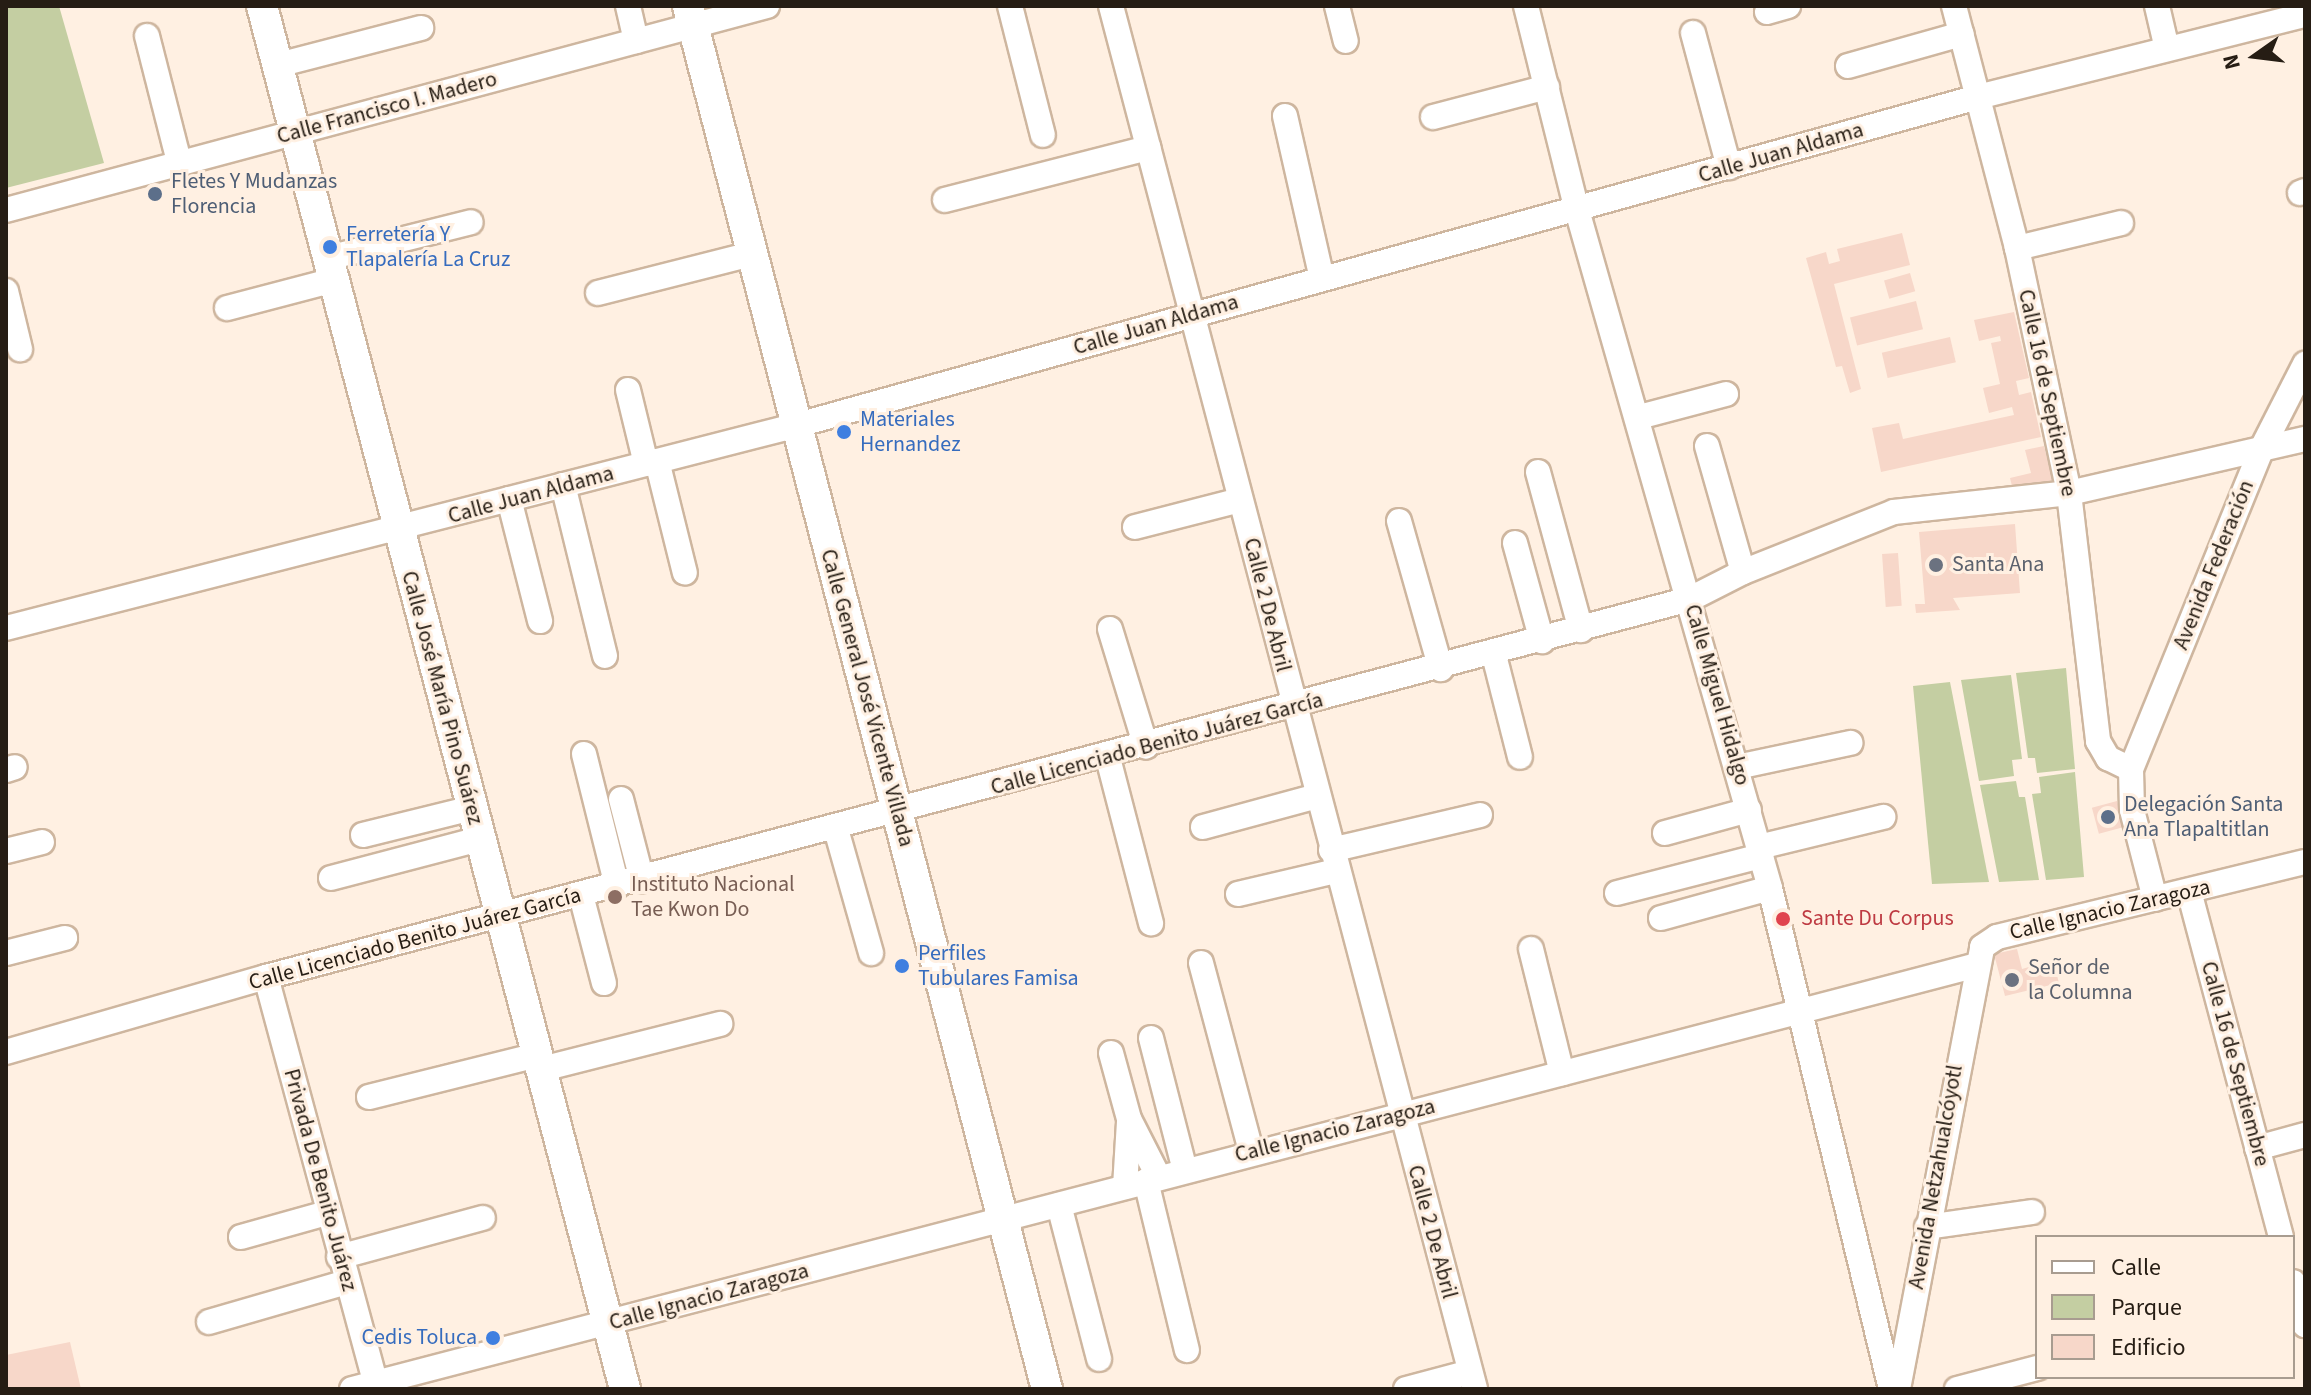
<!DOCTYPE html>
<meta charset="utf-8">
<style>
body{margin:0}
#map{position:relative;width:2311px;height:1395px;overflow:hidden;background:#fff0e2;font-family:"Source Sans 3",sans-serif}
div>[style]{position:absolute}
[style*='--x']{left:calc(var(--x)*1px);top:calc(var(--y)*1px);width:calc(var(--w)*1px);rotate:calc(var(--a)*1deg)}
.green>*{inset:0;background:#c4cea2}
.building>*{inset:0;background:#f7d7c9;transform-origin:0 0}
.roads{filter:drop-shadow(2px 0 #ceb69f) drop-shadow(-2px 0 #ceb69f) drop-shadow(0 2px #ceb69f) drop-shadow(0 -2px #ceb69f)}
.minor>*{height:24px;margin:-12px;padding:0 12px;transform-origin:12px;border-radius:12px;background:#fff}
.major>*{height:30px;margin:-15px;padding:0 15px;transform-origin:15px;border-radius:15px;background:#fff}
.dots>*{width:22px;height:22px;translate:-50% -50%;box-sizing:border-box;border:4px solid #fff0e2;border-radius:50%}
span{translate:-50% -50%;white-space:nowrap;text-align:center;line-height:1.15;-webkit-text-stroke:6px #fff0e2;paint-order:stroke}
.street-label{font-size:22px;color:#261d14}
.service-label{font-size:22px;color:#4e5e75}
.left{translate:0 -50%;text-align:left}
.shop-label{font-size:22px;color:#366cbe}
.right{translate:-100% -50%;text-align:right}
.worship-label{font-size:22px;color:#5b616d}
.education-label{font-size:22px;color:#785e54}
.health-label{font-size:22px;color:#be3a42}
.frame{position:absolute;inset:0;border:8px solid #261d14;pointer-events:none}
.legend{position:absolute;left:2035px;top:1235px;width:260px;height:144px;box-sizing:border-box;background:#fff0e2;border:2px solid #a89c90;margin:0;padding:10px 14px;list-style:none;font-size:24px;color:#261d14}
.legend li{display:flex;align-items:center;gap:16px;height:40px}
.legend b{width:40px;border:2px solid #a89c90}
.north{position:absolute;left:2215px;top:16px;width:80px;height:80px;-webkit-text-stroke:6px #fff0e2;paint-order:stroke;rotate:256deg;font-size:22px;font-weight:700;line-height:32px;text-align:center;color:#261d14}
.north::after{content:'';display:block;margin:auto;width:28px;height:36px;background:#261d14;clip-path:polygon(50% 0,100% 100%,50% 72%,0 100%)}
</style>
<div id="map">
<div class="green">
<i style="clip-path:polygon(6px 6px,59px 6px,104px 163px,6px 188px)"></i>
<i style="clip-path:polygon(2066px 668px,2075px 769px,2037px 773px,2035px 758px,2028px 758px,2016px 673px)"></i>
<i style="clip-path:polygon(2011px 675px,2022px 759px,2012px 760px,2014px 776px,1979px 781px,1961px 680px)"></i>
<i style="clip-path:polygon(1950px 682px,1989px 882px,1932px 884px,1913px 686px)"></i>
<i style="clip-path:polygon(2075px 772px,2084px 877px,2046px 880px,2032px 794px,2041px 793px,2039px 777px)"></i>
<i style="clip-path:polygon(2016px 781px,2019px 797px,2025px 797px,2039px 880px,1999px 882px,1980px 785px)"></i>
</div>
<div class="building">
<i style="clip-path:polygon(1902px 233px,1910px 265px,1834px 284px,1861px 389px,1850px 393px,1842px 366px,1836px 367px,1806px 258px,1826px 252px,1829px 264px,1840px 261px,1837px 249px)"></i>
<i style="left:1910px;top:273px;width:19px;height:27px;rotate:74deg"></i>
<i style="left:1916px;top:301px;width:29px;height:68px;rotate:76deg"></i>
<i style="clip-path:polygon(2014px 312px,2029px 378px,2016px 381px,2019px 395px,2031px 392px,2041px 437px,1881px 472px,1872px 428px,1899px 423px,1903px 439px,2014px 415px,2012px 407px,1989px 413px,1983px 388px,2000px 384px,1991px 343px,2001px 341px,2000px 336px,1979px 341px,1974px 320px)"></i>
<i style="left:1950px;top:337px;width:26px;height:70px;rotate:77deg"></i>
<i style="clip-path:polygon(2044px 446px,2054px 484px,2014px 494px,2010px 478px,2031px 473px,2025px 450px)"></i>
<i style="clip-path:polygon(2015px 524px,2020px 593px,1953px 598px,1960px 610px,1916px 613px,1915px 604px,1925px 604px,1919px 532px)"></i>
<i style="left:1898px;top:553px;width:53px;height:16px;rotate:86deg"></i>
<i style="left:2117px;top:801px;width:27px;height:26px;rotate:75deg"></i>
<i style="clip-path:polygon(2017px 949px,2022px 969px,2053px 960px,2059px 983px,2005px 996px,1994px 954px)"></i>
<i style="clip-path:polygon(70px 1342px,81px 1389px,6px 1389px,6px 1355px)"></i>
</div>
<div class="roads">
<div class="minor">
<i style="--x:628;--y:6;--w:36;--a:77"></i>
<i style="--x:1010;--y:6;--w:133;--a:75.7"></i>
<i style="--x:1111;--y:6;--w:1430;--a:75.25"></i>
<i style="--x:1337;--y:6;--w:36;--a:76"></i>
<i style="--x:1526;--y:6;--w:210;--a:76"></i>
<i style="--x:1577;--y:210;--w:705;--a:74.11"></i>
<i style="--x:1770;--y:888;--w:515;--a:76.42"></i>
<i style="--x:1954;--y:6;--w:250;--a:75.4"></i>
<i style="--x:2017;--y:248;--w:250;--a:78"></i>
<i style="--x:2069;--y:493;--w:250;--a:83.3"></i>
<i style="--x:2098;--y:741;--w:20;--a:60"></i>
<i style="--x:2108;--y:758;--w:25;--a:26"></i>
<i style="--x:2157;--y:6;--w:44;--a:76.9"></i>
<i style="--x:1767;--y:12;--w:22;--a:-16"></i>
<i style="--x:1693;--y:33;--w:139;--a:75"></i>
<i style="--x:147;--y:36;--w:133;--a:75.7"></i>
<i style="--x:278;--y:65;--w:148;--a:-14.5"></i>
<i style="--x:1848;--y:66;--w:118;--a:-15.7"></i>
<i style="--x:1285;--y:116;--w:167;--a:77.2"></i>
<i style="--x:1433;--y:117;--w:118;--a:-14.7"></i>
<i style="--x:2300;--y:193;--w:5;--a:-22"></i>
<i style="--x:945;--y:200;--w:210;--a:-14.4"></i>
<i style="--x:6;--y:210;--w:788;--a:-15.01"></i>
<i style="--x:2017;--y:248;--w:107;--a:-13.5"></i>
<i style="--x:328;--y:258;--w:147;--a:-14.1"></i>
<i style="--x:6;--y:291;--w:60;--a:76.4"></i>
<i style="--x:598;--y:293;--w:158;--a:-14.3"></i>
<i style="--x:227;--y:308;--w:111;--a:-14.7"></i>
<i style="--x:628;--y:390;--w:76;--a:76.3"></i>
<i style="--x:1639;--y:417;--w:90;--a:-14.8"></i>
<i style="--x:1707;--y:446;--w:131;--a:74.1"></i>
<i style="--x:657;--y:461;--w:115;--a:76"></i>
<i style="--x:1538;--y:472;--w:164;--a:74.8"></i>
<i style="--x:563;--y:485;--w:176;--a:76.2"></i>
<i style="--x:509;--y:499;--w:126;--a:75.7"></i>
<i style="--x:1399;--y:521;--w:154;--a:74.2"></i>
<i style="--x:1135;--y:527;--w:108;--a:-14.4"></i>
<i style="--x:1515;--y:543;--w:102;--a:74.6"></i>
<i style="--x:6;--y:628;--w:813;--a:-14.38"></i>
<i style="--x:794;--y:426;--w:1229;--a:-15.53"></i>
<i style="--x:1978;--y:97;--w:337;--a:-14.1"></i>
<i style="--x:1110;--y:629;--w:123;--a:73"></i>
<i style="--x:1494;--y:655;--w:105;--a:75.7"></i>
<i style="--x:584;--y:754;--w:136;--a:76"></i>
<i style="--x:1108;--y:758;--w:171;--a:75.4"></i>
<i style="--x:1737;--y:767;--w:116;--a:-12"></i>
<i style="--x:6;--y:770;--w:9;--a:-18"></i>
<i style="--x:621;--y:799;--w:84;--a:75.5"></i>
<i style="--x:1203;--y:827;--w:118;--a:-15.2"></i>
<i style="--x:836;--y:829;--w:129;--a:74.2"></i>
<i style="--x:1665;--y:833;--w:87;--a:-15.3"></i>
<i style="--x:363;--y:835;--w:112;--a:-13.9"></i>
<i style="--x:1759;--y:847;--w:128;--a:-13.6"></i>
<i style="--x:1331;--y:850;--w:153;--a:-13.2"></i>
<i style="--x:6;--y:851;--w:37;--a:-14"></i>
<i style="--x:331;--y:878;--w:154;--a:-14.7"></i>
<i style="--x:2189;--y:891;--w:358;--a:75.1"></i>
<i style="--x:1617;--y:893;--w:149;--a:-14.4"></i>
<i style="--x:1238;--y:894;--w:101;--a:-13.2"></i>
<i style="--x:581;--y:895;--w:91;--a:75.4"></i>
<i style="--x:2155;--y:899;--w:92;--a:-104.5"></i>
<i style="--x:2132;--y:810;--w:41;--a:-91.4"></i>
<i style="--x:2131;--y:769;--w:344;--a:-67.8"></i>
<i style="--x:2261;--y:450;--w:97;--a:-62.9"></i>
<i style="--x:1661;--y:918;--w:113;--a:-15.4"></i>
<i style="--x:1531;--y:949;--w:128;--a:76"></i>
<i style="--x:6;--y:953;--w:61;--a:-14.3"></i>
<i style="--x:1201;--y:963;--w:195;--a:75.1"></i>
<i style="--x:266;--y:977;--w:427;--a:74.9"></i>
<i style="--x:1151;--y:1038;--w:136;--a:75.6"></i>
<i style="--x:6;--y:1052;--w:271;--a:-16.1"></i>
<i style="--x:266;--y:977;--w:1473;--a:-14.87"></i>
<i style="--x:1690;--y:599;--w:59;--a:-27"></i>
<i style="--x:1743;--y:572;--w:162;--a:-21.7"></i>
<i style="--x:1894;--y:512;--w:176;--a:-6.2"></i>
<i style="--x:2069;--y:493;--w:242;--a:-12.9"></i>
<i style="--x:1111;--y:1053;--w:68;--a:74.7"></i>
<i style="--x:1129;--y:1119;--w:66;--a:63"></i>
<i style="--x:542;--y:1069;--w:184;--a:-14.2"></i>
<i style="--x:369;--y:1097;--w:174;--a:-14"></i>
<i style="--x:2257;--y:1148;--w:50;--a:-15.2"></i>
<i style="--x:1146;--y:1181;--w:174;--a:76.4"></i>
<i style="--x:1125;--y:1187;--w:65;--a:-86.5"></i>
<i style="--x:1059;--y:1205;--w:159;--a:75.4"></i>
<i style="--x:1927;--y:1227;--w:106;--a:-8.1"></i>
<i style="--x:241;--y:1237;--w:89;--a:-15.6"></i>
<i style="--x:339;--y:1257;--w:149;--a:-15.2"></i>
<i style="--x:2293;--y:1282;--w:45;--a:74.4"></i>
<i style="--x:209;--y:1322;--w:144;--a:-16.2"></i>
<i style="--x:352;--y:1389;--w:1676;--a:-14.62"></i>
<i style="--x:1406;--y:1389;--w:66;--a:-14.9"></i>
<i style="--x:1898;--y:1389;--w:450;--a:-79.2"></i>
<i style="--x:1982;--y:947;--w:18;--a:-34"></i>
<i style="--x:1997;--y:937;--w:317;--a:-13.7"></i>
<i style="--x:1957;--y:1389;--w:83;--a:-14.7"></i>
</div>
<div class="major">
<i style="--x:262;--y:6;--w:1430;--a:75.29"></i>
<i style="--x:688;--y:6;--w:1429;--a:75.45"></i>
</div>
</div>
<div class="dots">
<i style="left:155px;top:194px;background:#5c6f8a"></i>
<i style="left:330px;top:247px;background:#3f7fe0"></i>
<i style="left:844px;top:432px;background:#3f7fe0"></i>
<i style="left:1936px;top:565px;background:#6b7280"></i>
<i style="left:2108px;top:817px;background:#5c6f8a"></i>
<i style="left:615px;top:897px;background:#8d6e63"></i>
<i style="left:1783px;top:919px;background:#e0444e"></i>
<i style="left:902px;top:966px;background:#3f7fe0"></i>
<i style="left:2012px;top:980px;background:#6b7280"></i>
<i style="left:493px;top:1338px;background:#3f7fe0"></i>
</div>
<div class="street-label">
<span style="left:387px;top:108px;rotate:-15deg">Calle Francisco I. Madero</span>
<span style="left:1781px;top:153px;rotate:-16deg">Calle Juan Aldama</span>
<span style="left:1156px;top:325px;rotate:-16deg">Calle Juan Aldama</span>
<span style="left:2047px;top:393px;rotate:78deg">Calle 16 de Septiembre</span>
<span style="left:531px;top:495px;rotate:-15deg">Calle Juan Aldama</span>
<span style="left:2214px;top:565px;rotate:-68deg">Avenida Federación</span>
<span style="left:1267px;top:605px;rotate:76deg">Calle 2 De Abril</span>
<span style="left:1717px;top:695px;rotate:74deg">Calle Miguel Hidalgo</span>
<span style="left:442px;top:698px;rotate:75deg">Calle José María Pino Suárez</span>
<span style="left:867px;top:698px;rotate:75deg">Calle General José Vicente Villada</span>
<span style="left:1157px;top:744px;rotate:-15deg">Calle Licenciado Benito Juárez García</span>
<span style="left:2110px;top:910px;rotate:-13deg">Calle Ignacio Zaragoza</span>
<span style="left:415px;top:939px;rotate:-15deg">Calle Licenciado Benito Juárez García</span>
<span style="left:2235px;top:1064px;rotate:75deg">Calle 16 de Septiembre</span>
<span style="left:1335px;top:1131px;rotate:-14deg">Calle Ignacio Zaragoza</span>
<span style="left:1936px;top:1177px;rotate:-80deg">Avenida Netzahualcóyotl</span>
<span style="left:320px;top:1180px;rotate:75deg">Privada De Benito Juárez</span>
<span style="left:1432px;top:1232px;rotate:75deg">Calle 2 De Abril</span>
<span style="left:709px;top:1297px;rotate:-15deg">Calle Ignacio Zaragoza</span>
</div>
<div class="service-label">
<span class="left" style="left:171px;top:194px">Fletes Y Mudanzas<br>Florencia</span>
<span class="left" style="left:2124px;top:817px">Delegación Santa<br>Ana Tlapaltitlan</span>
</div>
<div class="shop-label">
<span class="left" style="left:346px;top:247px">Ferretería Y<br>Tlapalería La Cruz</span>
<span class="left" style="left:860px;top:432px">Materiales<br>Hernandez</span>
<span class="left" style="left:918px;top:966px">Perfiles<br>Tubulares Famisa</span>
<span class="right" style="left:477px;top:1338px">Cedis Toluca</span>
</div>
<div class="worship-label">
<span class="left" style="left:1952px;top:565px">Santa Ana</span>
<span class="left" style="left:2028px;top:980px">Señor de<br>la Columna</span>
</div>
<div class="education-label">
<span class="left" style="left:631px;top:897px">Instituto Nacional<br>Tae Kwon Do</span>
</div>
<div class="health-label">
<span class="left" style="left:1801px;top:919px">Sante Du Corpus</span>
</div>
<div class="frame"></div>
<ul class="legend">
<li><b style="height:10px;background:#fff"></b>Calle</li>
<li><b style="height:22px;background:#c4cea2"></b>Parque</li>
<li><b style="height:22px;background:#f7d7c9"></b>Edificio</li>
</ul>
<div class="north">N</div>
</div>
